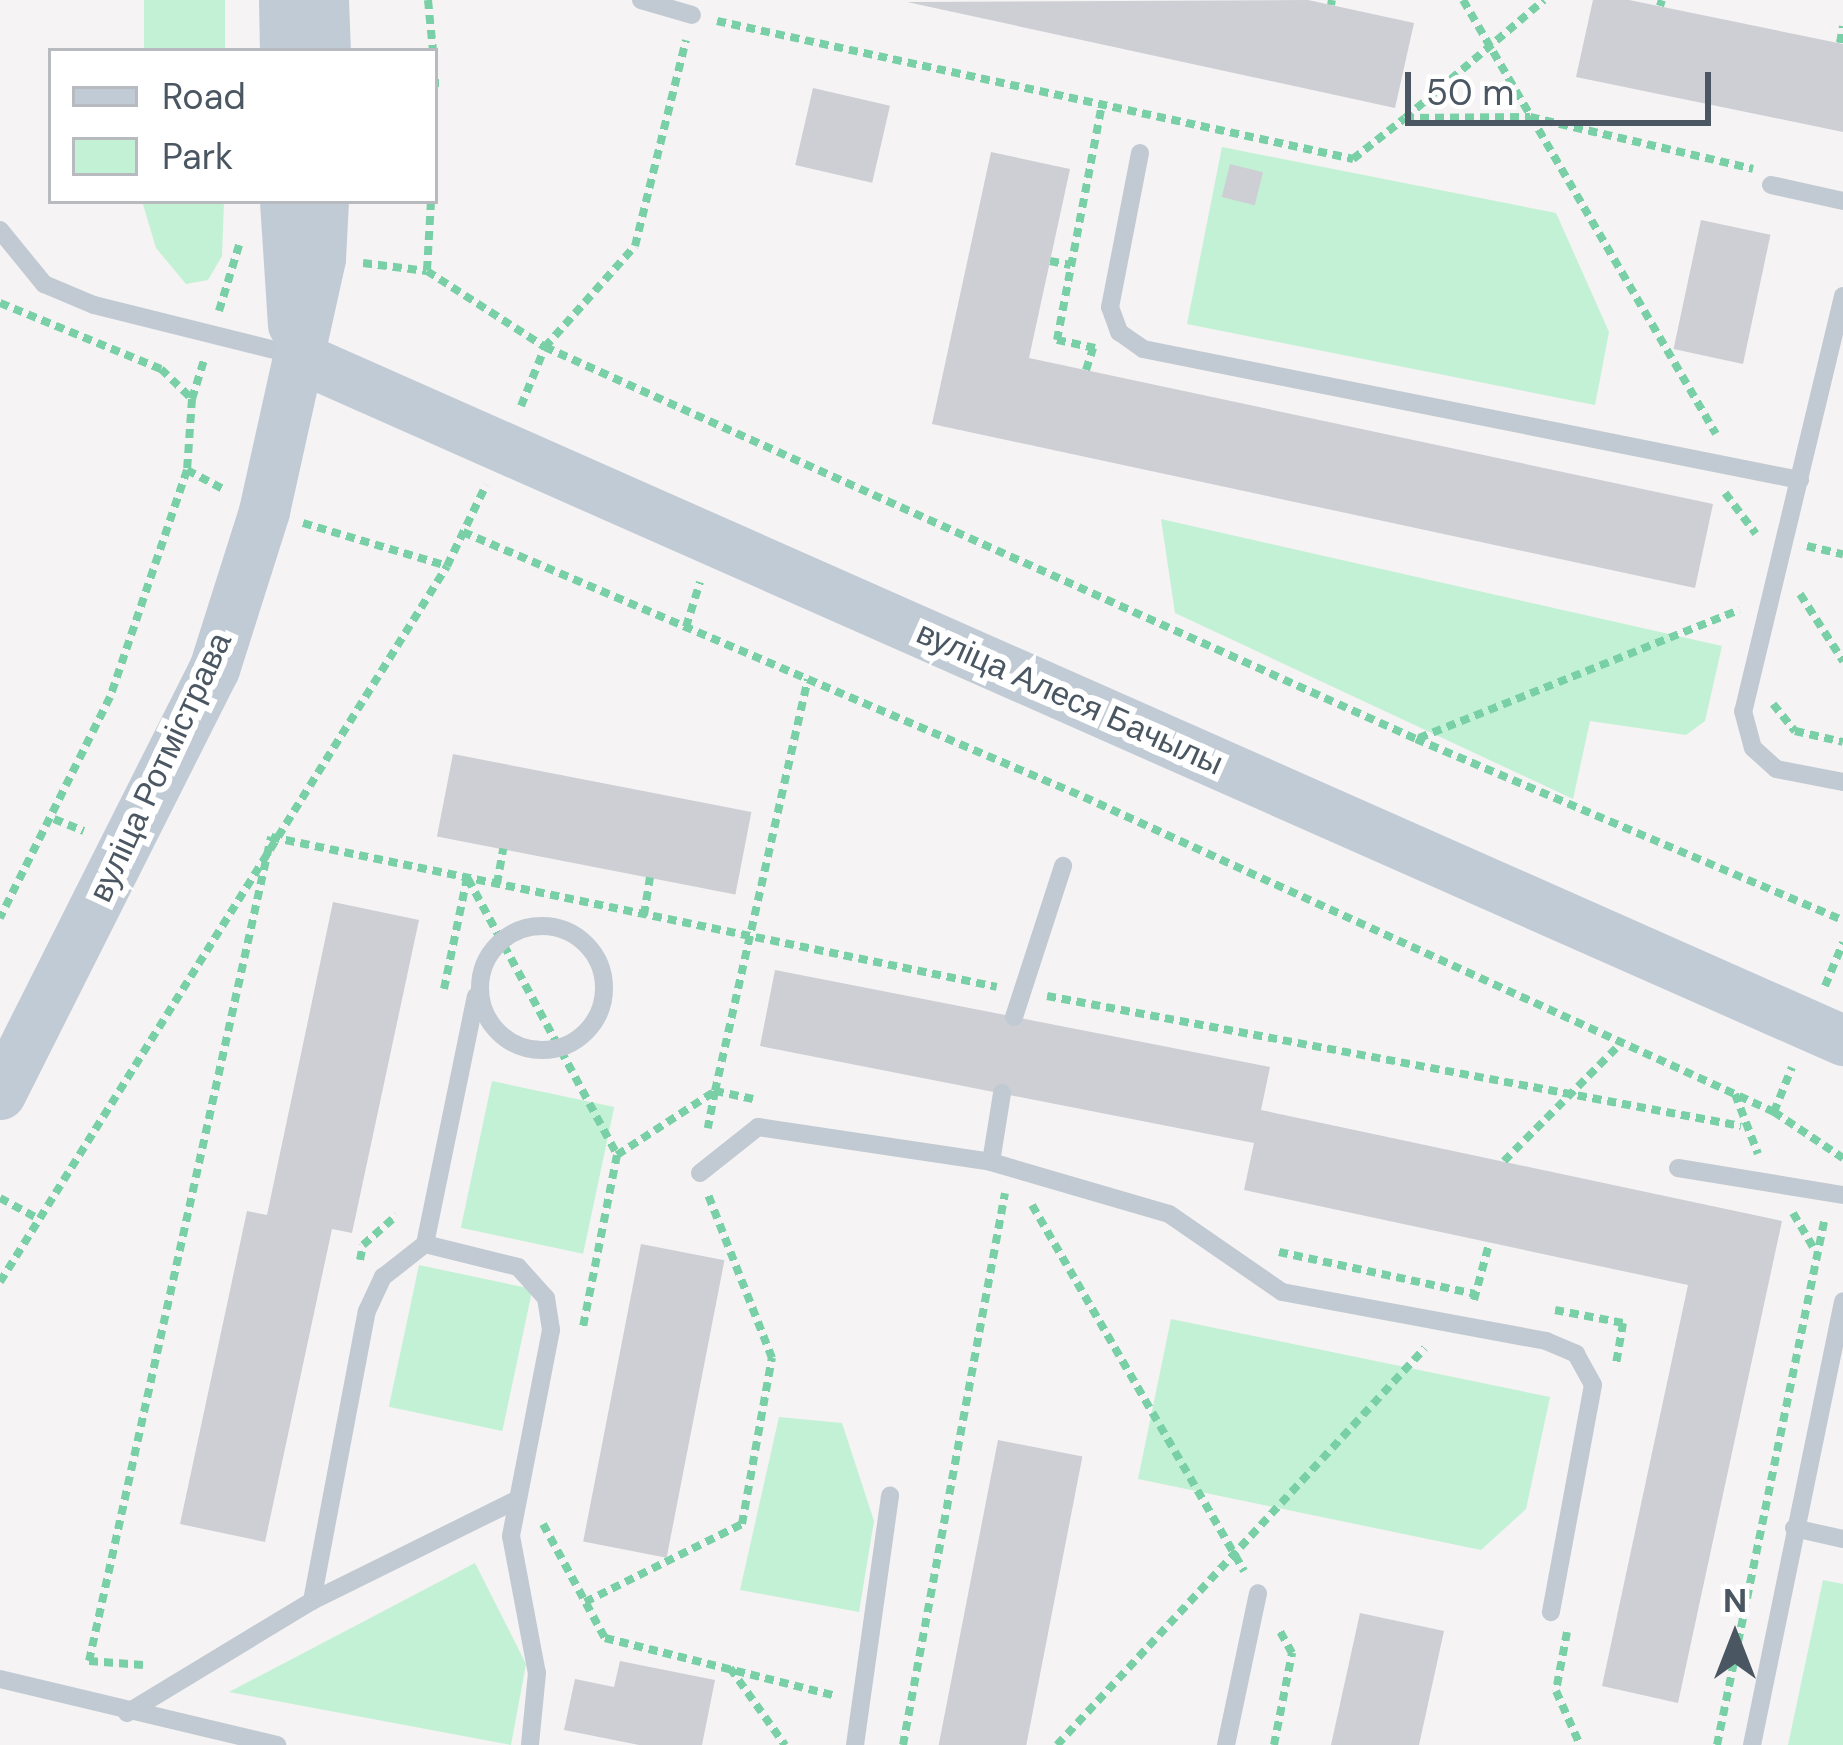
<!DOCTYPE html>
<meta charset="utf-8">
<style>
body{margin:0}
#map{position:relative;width:1843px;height:1745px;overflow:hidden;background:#f5f3f3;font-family:"DM Sans",sans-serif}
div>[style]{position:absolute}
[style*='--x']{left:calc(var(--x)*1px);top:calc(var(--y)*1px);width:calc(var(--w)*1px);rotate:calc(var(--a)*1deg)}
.green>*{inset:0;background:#c3f1d5;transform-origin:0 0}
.building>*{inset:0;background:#cdcfd5;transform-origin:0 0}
.path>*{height:8px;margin-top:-4px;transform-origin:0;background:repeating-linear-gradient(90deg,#7ad0a6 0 9px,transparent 0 15px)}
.lane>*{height:18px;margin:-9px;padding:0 9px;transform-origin:9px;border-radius:9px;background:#c1cad2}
.lane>.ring{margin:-9px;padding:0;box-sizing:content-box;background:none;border:18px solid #c1cad2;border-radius:50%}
.secondary>*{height:51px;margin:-25.5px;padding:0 25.5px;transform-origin:25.5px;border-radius:25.5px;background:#c1cbd6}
span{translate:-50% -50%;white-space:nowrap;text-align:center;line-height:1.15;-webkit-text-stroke:12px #fff;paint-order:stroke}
.street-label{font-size:33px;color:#4a5661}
.legend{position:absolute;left:48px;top:48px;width:390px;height:156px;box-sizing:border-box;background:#fff;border:3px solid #b7bbc0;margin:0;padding:15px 21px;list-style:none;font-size:36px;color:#4a5661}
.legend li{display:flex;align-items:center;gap:24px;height:60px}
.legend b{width:60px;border:3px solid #b7bbc0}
.north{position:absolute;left:1675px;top:1577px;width:120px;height:120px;-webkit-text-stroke:9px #fff;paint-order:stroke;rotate:0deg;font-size:33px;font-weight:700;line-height:48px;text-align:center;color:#4a5661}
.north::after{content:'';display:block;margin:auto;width:42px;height:54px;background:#4a5661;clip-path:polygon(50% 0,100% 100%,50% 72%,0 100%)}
.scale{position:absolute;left:1405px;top:72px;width:306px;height:54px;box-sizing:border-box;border:6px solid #4a5661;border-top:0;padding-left:15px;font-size:36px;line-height:42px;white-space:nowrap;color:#4a5661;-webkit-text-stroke:9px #fff;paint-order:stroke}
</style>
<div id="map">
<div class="green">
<i style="left:144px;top:0;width:81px;height:51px"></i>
<i style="clip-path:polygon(1222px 147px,1556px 213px,1609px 332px,1595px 405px,1187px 324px)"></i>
<i style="clip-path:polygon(142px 201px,224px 201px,222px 256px,208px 280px,186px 284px,156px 248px)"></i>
<i style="clip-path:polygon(1161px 519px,1722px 646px,1705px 721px,1686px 735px,1590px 721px,1573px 799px,1175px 613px)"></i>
<i style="left:492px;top:1081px;width:125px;height:150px;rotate:12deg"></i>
<i style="left:419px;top:1265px;width:116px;height:145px;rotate:12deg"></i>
<i style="clip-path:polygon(1171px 1319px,1550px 1397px,1526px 1509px,1481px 1550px,1138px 1479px)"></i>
<i style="clip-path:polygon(779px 1417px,842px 1423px,874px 1521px,859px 1612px,740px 1590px)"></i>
<i style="clip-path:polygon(475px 1563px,526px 1664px,511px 1745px,229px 1692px)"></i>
<i style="clip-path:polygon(1823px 1580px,1843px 1584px,1843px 1745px,1788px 1745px)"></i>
</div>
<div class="building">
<i style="clip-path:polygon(1308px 0,1414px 23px,1395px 108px,907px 2px)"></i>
<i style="clip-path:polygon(1593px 0,1629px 0,1843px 44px,1843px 132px,1576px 77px)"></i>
<i style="left:813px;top:88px;width:79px;height:79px;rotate:13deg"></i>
<i style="clip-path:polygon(991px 152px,1070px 169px,1029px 358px,1713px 504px,1695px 588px,932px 424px)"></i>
<i style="left:1230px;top:164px;width:34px;height:34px;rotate:14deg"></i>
<i style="left:1701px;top:220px;width:71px;height:132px;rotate:12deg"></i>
<i style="left:453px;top:754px;width:304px;height:84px;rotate:11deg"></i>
<i style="clip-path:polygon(333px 902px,419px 920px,352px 1233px,332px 1229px,265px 1542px,180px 1524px,247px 1211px,267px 1215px)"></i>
<i style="clip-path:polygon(775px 970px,1270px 1067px,1261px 1110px,1782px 1221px,1678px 1703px,1602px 1686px,1688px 1285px,1244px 1190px,1254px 1143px,760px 1046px)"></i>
<i style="left:641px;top:1244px;width:85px;height:303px;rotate:11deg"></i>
<i style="left:998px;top:1440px;width:86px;height:311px;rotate:11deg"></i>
<i style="clip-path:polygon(1360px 1613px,1444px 1631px,1419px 1745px,1331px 1745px)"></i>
<i style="clip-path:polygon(620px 1661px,715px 1680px,702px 1745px,639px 1745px,564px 1730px,575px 1679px,614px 1687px)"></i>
</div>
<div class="path">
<i style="--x:428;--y:0;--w:51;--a:84.4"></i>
<i style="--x:1463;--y:0;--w:502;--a:59.76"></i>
<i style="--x:1331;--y:5;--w:5;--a:-79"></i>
<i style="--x:1660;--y:6;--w:6;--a:-72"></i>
<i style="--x:717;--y:21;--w:651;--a:12.24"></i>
<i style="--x:1353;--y:159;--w:66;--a:-38.3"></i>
<i style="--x:1405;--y:118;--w:125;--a:-0.5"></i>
<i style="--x:1530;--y:117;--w:229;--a:13.1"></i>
<i style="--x:1840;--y:43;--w:17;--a:-80"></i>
<i style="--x:435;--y:79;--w:8;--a:90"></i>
<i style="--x:1405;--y:118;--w:182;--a:-40.3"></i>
<i style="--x:431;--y:201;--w:70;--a:93.3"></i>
<i style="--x:427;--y:271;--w:140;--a:32.8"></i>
<i style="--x:545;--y:347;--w:955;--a:24.23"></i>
<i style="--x:1416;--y:739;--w:464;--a:23"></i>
<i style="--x:1050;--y:261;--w:21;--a:11"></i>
<i style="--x:363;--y:263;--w:64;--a:7.1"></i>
<i style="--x:0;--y:303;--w:174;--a:22.3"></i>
<i style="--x:161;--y:369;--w:43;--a:44.1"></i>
<i style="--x:192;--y:399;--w:71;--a:94"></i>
<i style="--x:187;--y:470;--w:240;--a:108.7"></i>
<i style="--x:110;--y:697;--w:247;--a:116.5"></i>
<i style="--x:219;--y:311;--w:69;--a:-73.1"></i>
<i style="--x:1095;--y:348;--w:39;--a:-168"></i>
<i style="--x:1057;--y:340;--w:241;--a:-79.2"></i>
<i style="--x:1086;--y:370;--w:23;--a:-72"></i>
<i style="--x:192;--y:399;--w:41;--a:-72.9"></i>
<i style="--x:521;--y:406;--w:64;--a:-67.9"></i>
<i style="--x:545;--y:347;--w:135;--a:-48.3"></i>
<i style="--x:635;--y:246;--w:212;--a:-76.1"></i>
<i style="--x:187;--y:470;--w:41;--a:27.8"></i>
<i style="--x:1725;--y:493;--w:51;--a:52.9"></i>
<i style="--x:303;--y:523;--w:150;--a:16.6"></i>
<i style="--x:463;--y:532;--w:675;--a:23.11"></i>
<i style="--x:1084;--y:797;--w:759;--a:24.54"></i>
<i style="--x:1774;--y:1112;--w:83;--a:33.7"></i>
<i style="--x:1807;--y:546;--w:37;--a:13"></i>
<i style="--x:1800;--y:594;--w:80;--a:57.3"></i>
<i style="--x:686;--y:627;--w:47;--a:-72.7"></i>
<i style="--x:1773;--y:704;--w:35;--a:51"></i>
<i style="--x:1795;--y:731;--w:49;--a:12.9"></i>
<i style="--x:1419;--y:738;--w:345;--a:-21.8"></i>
<i style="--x:54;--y:819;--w:32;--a:22"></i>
<i style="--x:468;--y:879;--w:314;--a:61.6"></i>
<i style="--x:617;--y:1155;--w:175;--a:101.2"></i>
<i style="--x:497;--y:884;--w:36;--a:-80"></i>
<i style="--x:644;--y:915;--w:38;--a:-81"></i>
<i style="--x:1825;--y:986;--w:47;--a:-67.3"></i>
<i style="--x:444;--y:989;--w:113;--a:-78.3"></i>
<i style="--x:1047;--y:996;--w:706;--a:10.61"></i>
<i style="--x:1735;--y:1094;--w:64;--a:69"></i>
<i style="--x:753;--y:1099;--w:39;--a:-168"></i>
<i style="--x:715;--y:1091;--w:422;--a:-77.3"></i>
<i style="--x:1774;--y:1112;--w:48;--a:-68.2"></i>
<i style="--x:617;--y:1155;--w:117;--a:-33.1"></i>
<i style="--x:715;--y:1091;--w:38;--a:101"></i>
<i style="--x:1504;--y:1161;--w:166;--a:-45.2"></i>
<i style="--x:0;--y:1198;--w:42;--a:28.4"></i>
<i style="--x:1032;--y:1205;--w:423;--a:59.9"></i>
<i style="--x:1793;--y:1213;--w:45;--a:59.5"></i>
<i style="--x:1279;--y:1252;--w:200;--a:12.1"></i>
<i style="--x:360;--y:1260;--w:15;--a:-79"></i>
<i style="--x:363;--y:1245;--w:45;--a:-41.4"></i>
<i style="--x:0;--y:1282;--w:844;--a:-58.02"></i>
<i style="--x:447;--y:566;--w:90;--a:-64.3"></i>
<i style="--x:1474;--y:1300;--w:58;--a:-75"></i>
<i style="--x:1555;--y:1310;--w:69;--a:10.8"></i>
<i style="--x:1623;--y:1323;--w:42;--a:99.7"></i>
<i style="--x:543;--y:1524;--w:130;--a:61.5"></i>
<i style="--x:605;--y:1638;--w:238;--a:14.1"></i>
<i style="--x:585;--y:1602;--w:175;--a:-26.4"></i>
<i style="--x:742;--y:1524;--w:169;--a:-79.8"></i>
<i style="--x:772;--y:1358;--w:175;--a:-111.4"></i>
<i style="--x:1567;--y:1632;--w:60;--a:100.6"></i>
<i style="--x:1556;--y:1691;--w:59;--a:66"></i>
<i style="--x:143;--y:1665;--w:54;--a:-175.8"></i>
<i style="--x:89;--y:1661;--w:844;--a:-77.54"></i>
<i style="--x:271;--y:837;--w:741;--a:11.67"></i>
<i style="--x:730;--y:1668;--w:95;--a:54.5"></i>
<i style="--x:903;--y:1745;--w:561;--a:-79.53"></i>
<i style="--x:1057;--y:1745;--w:541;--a:-47.17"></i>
<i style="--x:1274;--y:1745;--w:94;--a:-78.9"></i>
<i style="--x:1292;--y:1653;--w:25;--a:-119"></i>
<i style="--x:1717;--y:1745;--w:539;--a:-78.44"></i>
</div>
<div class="lane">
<i style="--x:641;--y:0;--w:53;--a:16.4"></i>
<i style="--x:1140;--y:153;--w:157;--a:101"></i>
<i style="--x:1110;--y:307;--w:27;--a:70"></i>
<i style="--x:1119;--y:332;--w:29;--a:35"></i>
<i style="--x:1143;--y:349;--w:670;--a:11.28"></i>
<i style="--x:1771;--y:185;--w:74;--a:12.5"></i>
<i style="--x:0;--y:230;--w:70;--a:50.8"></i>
<i style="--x:44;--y:284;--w:54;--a:22.8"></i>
<i style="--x:94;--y:305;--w:207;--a:14"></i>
<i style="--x:1843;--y:296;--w:427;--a:103.5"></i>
<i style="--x:1743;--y:711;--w:38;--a:75"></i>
<i style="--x:1753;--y:748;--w:31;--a:42"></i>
<i style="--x:1776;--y:769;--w:68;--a:11"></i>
<i class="ring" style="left:480px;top:926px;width:106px;height:106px"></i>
<i style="--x:1014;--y:1017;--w:159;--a:-72"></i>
<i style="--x:991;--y:1162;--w:70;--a:-80.9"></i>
<i style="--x:1678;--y:1168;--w:167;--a:9.3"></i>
<i style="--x:700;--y:1173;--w:74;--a:-38.4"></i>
<i style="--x:758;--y:1127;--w:236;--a:8.5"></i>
<i style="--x:991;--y:1162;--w:185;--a:16.3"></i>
<i style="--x:1169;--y:1214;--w:137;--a:34.6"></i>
<i style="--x:1282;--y:1292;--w:269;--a:10.5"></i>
<i style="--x:1546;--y:1341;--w:33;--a:23"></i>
<i style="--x:1576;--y:1354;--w:35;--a:61"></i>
<i style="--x:1593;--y:1385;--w:231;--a:100.5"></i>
<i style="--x:425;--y:1244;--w:253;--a:-78.4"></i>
<i style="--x:1794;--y:1528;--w:50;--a:12.7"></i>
<i style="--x:312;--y:1601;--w:295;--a:-79.3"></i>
<i style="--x:367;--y:1311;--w:38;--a:-65"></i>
<i style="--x:383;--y:1277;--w:53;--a:-38.2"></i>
<i style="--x:425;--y:1244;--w:96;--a:13.9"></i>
<i style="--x:518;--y:1267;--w:42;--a:47.9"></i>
<i style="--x:546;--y:1298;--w:32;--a:81"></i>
<i style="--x:551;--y:1330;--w:210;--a:101"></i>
<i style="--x:511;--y:1536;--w:139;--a:79.3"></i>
<i style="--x:537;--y:1673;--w:72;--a:95.6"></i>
<i style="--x:0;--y:1679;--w:285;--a:13.4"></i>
<i style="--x:127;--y:1713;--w:216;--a:-31.2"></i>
<i style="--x:312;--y:1601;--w:228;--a:-26.3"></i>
<i style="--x:855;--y:1745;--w:252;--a:-82"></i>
<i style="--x:1226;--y:1745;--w:155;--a:-78.1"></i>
<i style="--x:1752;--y:1745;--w:453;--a:-78.4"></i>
</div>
<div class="secondary">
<i style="--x:284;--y:0;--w:51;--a:88.9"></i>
<i style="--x:323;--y:0;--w:51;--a:87.8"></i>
<i style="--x:285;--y:201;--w:124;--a:86.3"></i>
<i style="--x:297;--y:356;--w:1691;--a:23.87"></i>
<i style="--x:0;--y:1094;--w:476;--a:-63.3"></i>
<i style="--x:214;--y:669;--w:166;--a:-72.4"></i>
<i style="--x:264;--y:511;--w:259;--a:-77.5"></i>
<i style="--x:320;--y:258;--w:57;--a:-87"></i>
</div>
<div class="street-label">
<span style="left:1070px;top:698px;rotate:24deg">вуліца Алеся Бачылы</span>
<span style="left:160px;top:767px;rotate:-65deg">вуліца Ротмістрава</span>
</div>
<ul class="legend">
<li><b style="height:15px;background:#c1cbd6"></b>Road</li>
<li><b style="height:33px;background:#c3f1d5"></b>Park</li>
</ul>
<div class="north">N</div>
<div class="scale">50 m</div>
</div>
